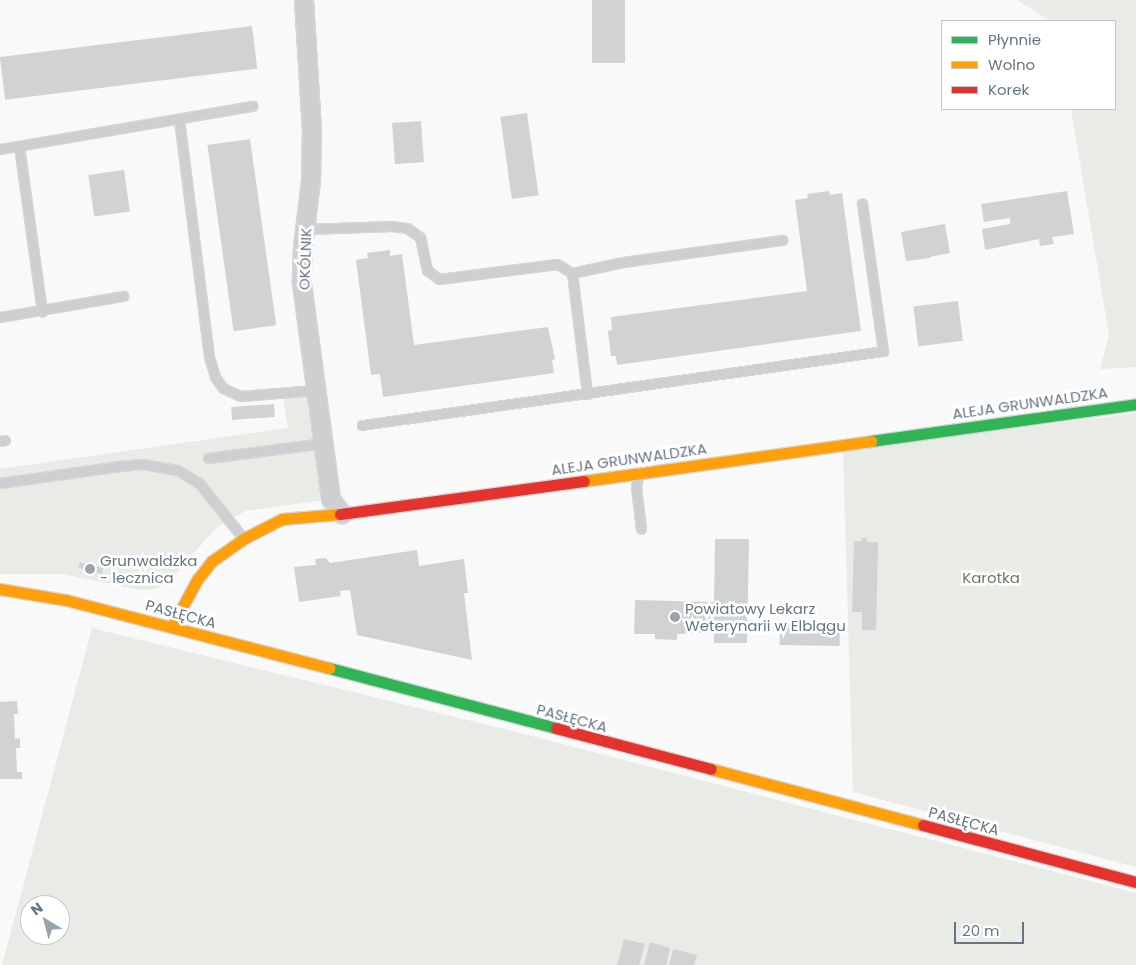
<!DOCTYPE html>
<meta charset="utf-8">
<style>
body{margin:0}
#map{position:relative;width:1136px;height:965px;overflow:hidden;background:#f9f9f9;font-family:Poppins,sans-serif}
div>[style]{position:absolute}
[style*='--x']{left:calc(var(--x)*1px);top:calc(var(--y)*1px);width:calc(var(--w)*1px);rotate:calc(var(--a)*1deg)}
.green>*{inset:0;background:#e8ebe6}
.building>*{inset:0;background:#d0d2d3;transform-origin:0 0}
.roads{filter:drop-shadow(1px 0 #d5d6d7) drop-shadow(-1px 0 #d5d6d7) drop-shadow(0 1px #d5d6d7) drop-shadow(0 -1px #d5d6d7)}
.lane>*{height:9px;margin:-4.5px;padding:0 4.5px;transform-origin:4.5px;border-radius:4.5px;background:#cecfd0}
.street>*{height:18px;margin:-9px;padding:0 9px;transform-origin:9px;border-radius:9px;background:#cecfd0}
.fast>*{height:11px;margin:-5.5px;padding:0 5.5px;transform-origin:5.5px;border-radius:5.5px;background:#30b455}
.slow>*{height:11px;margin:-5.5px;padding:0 5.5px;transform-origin:5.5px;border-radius:5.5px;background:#ff9f0a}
.jam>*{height:11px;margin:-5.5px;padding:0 5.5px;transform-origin:5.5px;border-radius:5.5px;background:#e5322d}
.dots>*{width:14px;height:14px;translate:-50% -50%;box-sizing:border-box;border:2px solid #fff;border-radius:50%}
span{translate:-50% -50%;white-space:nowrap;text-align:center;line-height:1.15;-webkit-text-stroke:5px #fff;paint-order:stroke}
.street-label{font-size:15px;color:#657683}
.poi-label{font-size:15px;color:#657683}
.left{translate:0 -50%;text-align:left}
.park-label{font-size:15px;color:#687a64}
.legend{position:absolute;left:941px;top:20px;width:175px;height:90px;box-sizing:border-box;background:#fff;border:1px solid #c1c8cd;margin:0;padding:6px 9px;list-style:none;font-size:15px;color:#657683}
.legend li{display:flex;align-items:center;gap:10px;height:25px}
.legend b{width:25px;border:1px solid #c1c8cd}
.north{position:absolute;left:20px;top:895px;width:50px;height:50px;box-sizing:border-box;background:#fff;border:1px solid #c1c8cd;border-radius:50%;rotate:323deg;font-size:14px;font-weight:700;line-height:20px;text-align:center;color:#657683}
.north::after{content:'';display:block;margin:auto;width:18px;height:22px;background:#99a4ac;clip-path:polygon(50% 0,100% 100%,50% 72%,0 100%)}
.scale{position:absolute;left:954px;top:922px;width:70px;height:22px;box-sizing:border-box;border:2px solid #657683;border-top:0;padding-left:6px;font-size:15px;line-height:18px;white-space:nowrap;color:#657683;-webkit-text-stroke:4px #fff;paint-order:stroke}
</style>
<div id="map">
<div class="green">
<i style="clip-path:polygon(1017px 0,1136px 0,1136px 367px,1100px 369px,1109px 335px,1071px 109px,1115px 109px,1115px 21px,1050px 21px)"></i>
<i style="clip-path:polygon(316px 390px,331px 499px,245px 511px,216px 528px,171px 579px,158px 588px,149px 590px,140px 590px,63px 574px,0 574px,0 469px,288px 428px,282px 394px)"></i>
<i style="clip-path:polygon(1136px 413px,1136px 867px,853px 792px,843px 450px)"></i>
<i style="clip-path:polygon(evenodd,92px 628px,516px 732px,1136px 893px,1136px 965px,2px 965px,92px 628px,30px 905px,60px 905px,60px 935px,30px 935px,30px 905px)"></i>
</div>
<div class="building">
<i style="left:592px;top:0;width:33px;height:63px"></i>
<i style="left:252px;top:26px;width:43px;height:254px;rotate:83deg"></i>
<i style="left:527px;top:113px;width:83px;height:27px;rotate:82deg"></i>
<i style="left:421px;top:121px;width:41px;height:29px;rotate:86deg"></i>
<i style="left:250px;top:139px;width:188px;height:43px;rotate:82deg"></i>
<i style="left:124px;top:170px;width:42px;height:36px;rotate:82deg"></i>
<i style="clip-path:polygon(829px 191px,830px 195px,842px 193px,861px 331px,617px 365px,616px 356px,611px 356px,608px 331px,612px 330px,611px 317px,807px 291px,795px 200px,808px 198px,807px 194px)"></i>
<i style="clip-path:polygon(1067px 191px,1074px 234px,1052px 237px,1054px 244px,1040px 246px,1039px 239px,985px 250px,982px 229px,1010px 224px,1010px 218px,984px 222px,981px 204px)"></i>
<i style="clip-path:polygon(945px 224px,950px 253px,930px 257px,930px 258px,906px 261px,901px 232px)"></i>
<i style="clip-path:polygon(390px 250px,390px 256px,402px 254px,414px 345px,548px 327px,555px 359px,552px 360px,554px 373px,383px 397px,380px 374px,371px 375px,356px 260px,368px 258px,367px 253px)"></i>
<i style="left:958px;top:301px;width:40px;height:45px;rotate:83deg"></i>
<i style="left:274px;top:404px;width:13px;height:43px;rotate:86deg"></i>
<i style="clip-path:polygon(862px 538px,867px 538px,867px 542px,878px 542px,876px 630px,862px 630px,862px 612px,852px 612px,854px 541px,862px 541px)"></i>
<i style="clip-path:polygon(715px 539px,749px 539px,747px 643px,714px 643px,714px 632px,677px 634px,677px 640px,655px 639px,655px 634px,634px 634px,635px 600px,714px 602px)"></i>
<i style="clip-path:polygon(417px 550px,419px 566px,464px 559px,468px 593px,464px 593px,472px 660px,357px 635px,350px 590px,340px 591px,341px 596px,299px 602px,294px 567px,316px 565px,315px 559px,326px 558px,330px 563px)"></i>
<i style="left:80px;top:562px;width:24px;height:6px;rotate:15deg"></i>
<i style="left:780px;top:623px;width:60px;height:22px;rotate:1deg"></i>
<i style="clip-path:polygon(17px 701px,18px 714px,14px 714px,15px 739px,20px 738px,20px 748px,16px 748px,17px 772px,22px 772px,22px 779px,0 779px,0 702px)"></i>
<i style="clip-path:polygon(624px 939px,645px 944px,639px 965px,617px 965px)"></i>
<i style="clip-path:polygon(650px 942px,670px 948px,666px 965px,644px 965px)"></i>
<i style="clip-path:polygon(673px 949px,697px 955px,694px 965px,669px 965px)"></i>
</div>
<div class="roads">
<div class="lane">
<i style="--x:179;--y:119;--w:240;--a:82.8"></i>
<i style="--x:209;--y:357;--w:21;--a:73"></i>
<i style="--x:215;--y:377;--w:14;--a:54"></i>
<i style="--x:223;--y:388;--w:19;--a:25"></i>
<i style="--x:240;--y:396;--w:76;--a:-4.5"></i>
<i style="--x:19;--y:146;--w:167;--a:82.1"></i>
<i style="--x:0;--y:149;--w:256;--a:-9.7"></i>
<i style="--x:306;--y:229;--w:86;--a:-2"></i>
<i style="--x:392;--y:226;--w:15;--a:8"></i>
<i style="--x:407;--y:228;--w:16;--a:35"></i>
<i style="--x:420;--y:237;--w:34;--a:78"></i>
<i style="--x:427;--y:270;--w:15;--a:37"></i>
<i style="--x:439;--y:279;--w:119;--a:-7.2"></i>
<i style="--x:557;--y:264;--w:17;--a:31"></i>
<i style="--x:572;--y:273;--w:52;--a:-12.2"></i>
<i style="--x:623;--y:262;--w:161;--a:-7.9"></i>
<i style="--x:572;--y:273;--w:122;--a:82.9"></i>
<i style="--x:0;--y:317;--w:125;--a:-9.7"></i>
<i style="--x:362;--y:425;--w:526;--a:-8.08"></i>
<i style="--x:883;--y:351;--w:149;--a:-98.1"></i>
<i style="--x:0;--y:441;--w:5;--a:-11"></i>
<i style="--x:208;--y:458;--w:117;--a:-7.4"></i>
<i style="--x:638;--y:475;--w:12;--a:99"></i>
<i style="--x:636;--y:487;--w:42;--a:83.2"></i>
<i style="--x:0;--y:483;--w:121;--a:-8.1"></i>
<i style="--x:120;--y:466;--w:23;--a:-5"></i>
<i style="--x:143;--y:464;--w:35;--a:10"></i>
<i style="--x:177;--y:470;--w:26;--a:31"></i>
<i style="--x:199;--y:483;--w:70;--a:51.3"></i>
</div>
<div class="street">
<i style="--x:304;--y:0;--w:129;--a:86.5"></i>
<i style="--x:312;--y:129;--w:52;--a:91.1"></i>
<i style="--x:311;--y:181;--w:66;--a:96.9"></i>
<i style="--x:303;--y:247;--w:37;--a:92"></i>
<i style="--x:302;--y:284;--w:217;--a:82.3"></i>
<i style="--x:331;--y:499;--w:19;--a:54"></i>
</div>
<div class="fast">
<i style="--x:871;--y:441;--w:268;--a:-7.9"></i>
<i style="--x:329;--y:668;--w:235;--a:14.8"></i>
</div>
<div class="slow">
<i style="--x:584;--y:481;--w:290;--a:-7.9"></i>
<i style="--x:0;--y:589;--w:67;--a:9.5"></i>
<i style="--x:66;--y:600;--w:272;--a:14.5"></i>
<i style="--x:172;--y:626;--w:52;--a:-61.5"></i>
<i style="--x:197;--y:580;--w:24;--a:-52"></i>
<i style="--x:212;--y:561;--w:38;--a:-35"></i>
<i style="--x:243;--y:539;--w:44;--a:-27.1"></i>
<i style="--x:282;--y:519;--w:58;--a:-4.9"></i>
<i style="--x:711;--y:769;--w:219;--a:14.8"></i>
</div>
<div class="jam">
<i style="--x:340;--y:514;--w:246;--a:-7.7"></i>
<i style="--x:556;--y:728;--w:160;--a:14.8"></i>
<i style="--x:923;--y:825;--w:220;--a:15"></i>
</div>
</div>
<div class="dots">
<i style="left:90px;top:569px;background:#99a4ac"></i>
<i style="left:675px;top:617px;background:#99a4ac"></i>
</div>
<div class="street-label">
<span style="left:305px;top:259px;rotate:-88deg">OKÓLNIK</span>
<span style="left:1030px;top:403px;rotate:-8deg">ALEJA GRUNWALDZKA</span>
<span style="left:629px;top:459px;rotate:-8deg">ALEJA GRUNWALDZKA</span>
<span style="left:181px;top:614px;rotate:15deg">PASŁĘCKA</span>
<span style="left:572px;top:718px;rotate:15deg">PASŁĘCKA</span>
<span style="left:964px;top:821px;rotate:15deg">PASŁĘCKA</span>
</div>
<div class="poi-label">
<span class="left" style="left:100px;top:569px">Grunwaldzka<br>- lecznica</span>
<span class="left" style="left:685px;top:617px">Powiatowy Lekarz<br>Weterynarii w Elblągu</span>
</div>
<div class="park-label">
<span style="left:991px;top:578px">Karotka</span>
</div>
<ul class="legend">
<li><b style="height:6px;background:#30b455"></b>Płynnie</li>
<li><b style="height:6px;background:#ff9f0a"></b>Wolno</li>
<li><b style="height:6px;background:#e5322d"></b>Korek</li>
</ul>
<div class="north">N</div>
<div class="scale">20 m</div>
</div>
